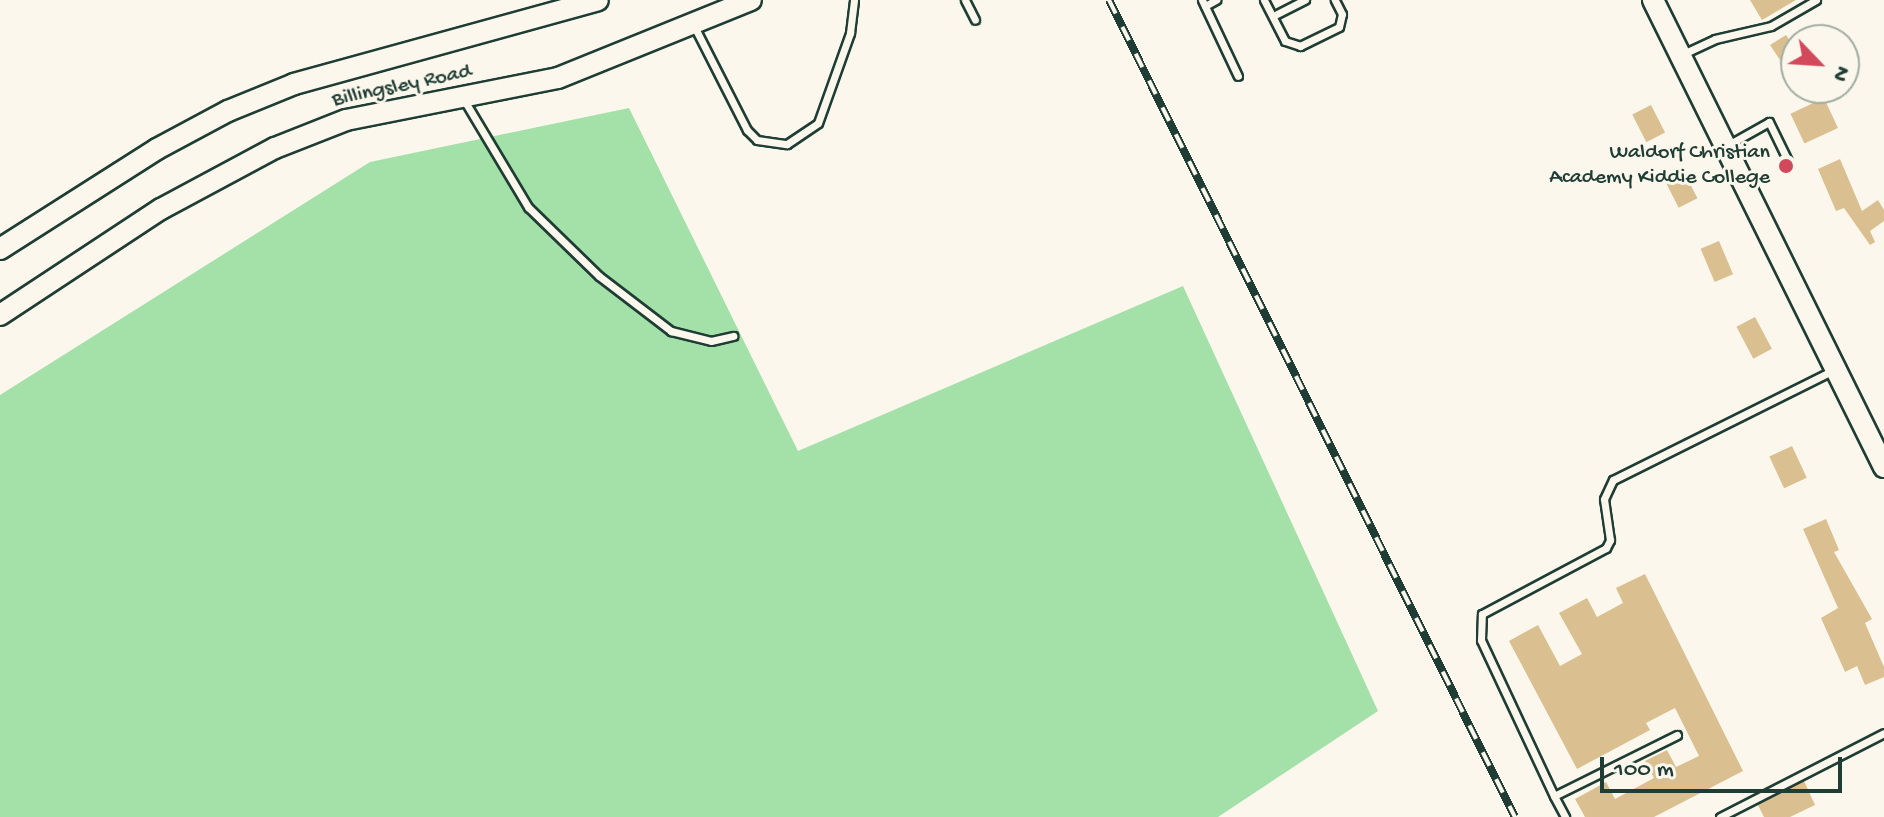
<!DOCTYPE html>
<style>
body{margin:0}
#map{position:relative;width:1884px;height:817px;overflow:hidden;background:#fbf7ec;font-family:"Gochi Hand",sans-serif}
div>[style]{position:absolute}
[style*='--x']{left:calc(var(--x)*1px);top:calc(var(--y)*1px);width:calc(var(--w)*1px);rotate:calc(var(--a)*1deg)}
.green>*{inset:0;background:#a3e1a9}
.building>*{inset:0;background:#dac090;transform-origin:0 0}
.roads{filter:drop-shadow(2px 0 #1f3d34) drop-shadow(-2px 0 #1f3d34) drop-shadow(0 2px #1f3d34) drop-shadow(0 -2px #1f3d34)}
.lane>*{height:7px;margin:-3.5px;padding:0 3.5px;transform-origin:3.5px;border-radius:3.5px;background:#fbf7ec}
.secondary>*{height:20px;margin:-10px;padding:0 10px;transform-origin:10px;border-radius:10px;background:#fbf7ec}
.rail>*{height:8px;margin-top:-4px;transform-origin:0;background:repeating-linear-gradient(90deg,#fbf7ec 0 15px,#1f3d34 0 30px);box-sizing:border-box;border-block:2px solid #1f3d34}
.dots>*{width:22px;height:22px;translate:-50% -50%;box-sizing:border-box;border:4px solid #fbf7ec;border-radius:50%}
span{translate:-50% -50%;white-space:nowrap;text-align:center;line-height:1.15;-webkit-text-stroke:6px #fbf7ec;paint-order:stroke}
.street-label{font-size:22px;color:#1f3d34}
.poi-label{font-size:22px;color:#1f3d34}
.right{translate:-100% -50%;text-align:right}
.north{position:absolute;left:1780px;top:24px;width:80px;height:80px;box-sizing:border-box;background:#fbf7ec;border:2px solid #a3ada2;border-radius:50%;rotate:115deg;font-size:22px;font-weight:700;line-height:32px;text-align:center;color:#1f3d34}
.north::after{content:'';display:block;margin:auto;width:28px;height:36px;background:#d1495b;clip-path:polygon(50% 0,100% 100%,50% 72%,0 100%)}
.scale{position:absolute;left:1600px;top:757px;width:242px;height:36px;box-sizing:border-box;border:4px solid #1f3d34;border-top:0;padding-left:10px;font-size:24px;line-height:28px;white-space:nowrap;color:#1f3d34;-webkit-text-stroke:6px #fbf7ec;paint-order:stroke}
</style>
<div id="map">
<div class="green">
<i style="clip-path:polygon(629px 108px,798px 451px,1183px 286px,1378px 711px,1218px 817px,0 817px,0 395px,370px 162px)"></i>
</div>
<div class="building">
<i style="clip-path:polygon(1750px 0,1796px 0,1762px 20px)"></i>
<i style="clip-path:polygon(1786px 35px,1796px 49px,1796px 66px,1788px 72px,1770px 45px)"></i>
<i style="left:1824px;top:98px;width:33px;height:37px;rotate:65deg"></i>
<i style="left:1651px;top:105px;width:31px;height:21px;rotate:63deg"></i>
<i style="clip-path:polygon(1840px 159px,1862px 211px,1878px 200px,1884px 210px,1884px 221px,1870px 231px,1875px 242px,1870px 245px,1844px 208px,1836px 211px,1818px 169px)"></i>
<i style="left:1682px;top:168px;width:34px;height:21px;rotate:63deg"></i>
<i style="left:1719px;top:241px;width:36px;height:20px;rotate:67deg"></i>
<i style="left:1755px;top:317px;width:36px;height:21px;rotate:62deg"></i>
<i style="left:1792px;top:446px;width:35px;height:25px;rotate:65deg"></i>
<i style="clip-path:polygon(1826px 519px,1839px 550px,1834px 552px,1872px 619px,1865px 623px,1884px 667px,1884px 677px,1865px 685px,1857px 666px,1845px 672px,1821px 618px,1838px 608px,1803px 529px)"></i>
<i style="clip-path:polygon(1645px 574px,1743px 771px,1654px 817px,1585px 817px,1575px 799px,1606px 782px,1615px 799px,1654px 778px,1645px 761px,1667px 750px,1676px 767px,1699px 756px,1675px 708px,1646px 723px,1650px 730px,1577px 769px,1509px 641px,1538px 625px,1560px 666px,1582px 654px,1559px 613px,1587px 598px,1597px 617px,1623px 603px,1616px 588px)"></i>
<i style="clip-path:polygon(1804px 781px,1815px 805px,1790px 817px,1764px 817px,1758px 805px)"></i>
</div>
<div class="roads">
<div class="lane">
<i style="--x:965;--y:0;--w:22;--a:63"></i>
<i style="--x:1202;--y:0;--w:84;--a:64.7"></i>
<i style="--x:1264;--y:0;--w:46;--a:62.9"></i>
<i style="--x:1285;--y:41;--w:16;--a:18"></i>
<i style="--x:1300;--y:46;--w:43;--a:-26"></i>
<i style="--x:1339;--y:27;--w:13;--a:-77"></i>
<i style="--x:1342;--y:14;--w:16;--a:-117"></i>
<i style="--x:1205;--y:6;--w:13;--a:-29"></i>
<i style="--x:1273;--y:16;--w:36;--a:-27"></i>
<i style="--x:694;--y:26;--w:117;--a:63"></i>
<i style="--x:747;--y:130;--w:14;--a:45"></i>
<i style="--x:757;--y:140;--w:30;--a:8"></i>
<i style="--x:787;--y:144;--w:37;--a:-34"></i>
<i style="--x:818;--y:123;--w:96;--a:-70.4"></i>
<i style="--x:850;--y:33;--w:33;--a:-83"></i>
<i style="--x:1683;--y:54;--w:35;--a:-25"></i>
<i style="--x:1715;--y:39;--w:57;--a:-13.1"></i>
<i style="--x:1771;--y:26;--w:52;--a:-30"></i>
<i style="--x:464;--y:100;--w:125;--a:59.1"></i>
<i style="--x:528;--y:207;--w:99;--a:44.2"></i>
<i style="--x:599;--y:276;--w:91;--a:37.4"></i>
<i style="--x:671;--y:331;--w:41;--a:14"></i>
<i style="--x:711;--y:341;--w:23;--a:-13"></i>
<i style="--x:1728;--y:145;--w:47;--a:-29.3"></i>
<i style="--x:1769;--y:122;--w:43;--a:64"></i>
<i style="--x:1677;--y:735;--w:137;--a:153.6"></i>
<i style="--x:1554;--y:796;--w:172;--a:-115.1"></i>
<i style="--x:1481;--y:640;--w:26;--a:-88"></i>
<i style="--x:1482;--y:614;--w:140;--a:-28"></i>
<i style="--x:1606;--y:548;--w:9;--a:-63"></i>
<i style="--x:1610;--y:540;--w:41;--a:-98.3"></i>
<i style="--x:1604;--y:499;--w:21;--a:-65"></i>
<i style="--x:1613;--y:480;--w:247;--a:-26.5"></i>
<i style="--x:1554;--y:796;--w:24;--a:62"></i>
<i style="--x:1720;--y:817;--w:184;--a:-27.1"></i>
</div>
<div class="secondary">
<i style="--x:1653;--y:0;--w:521;--a:63.68"></i>
<i style="--x:0;--y:249;--w:186;--a:-32.5"></i>
<i style="--x:157;--y:149;--w:81;--a:-28.2"></i>
<i style="--x:228;--y:111;--w:71;--a:-22.2"></i>
<i style="--x:294;--y:84;--w:315;--a:-15.4"></i>
<i style="--x:0;--y:315;--w:193;--a:-33.4"></i>
<i style="--x:161;--y:209;--w:129;--a:-28.2"></i>
<i style="--x:275;--y:148;--w:76;--a:-21.5"></i>
<i style="--x:346;--y:120;--w:216;--a:-11.2"></i>
<i style="--x:558;--y:78;--w:208;--a:-22"></i>
</div>
</div>
<div class="rail">
<i style="--x:1109;--y:0;--w:912;--a:63.58"></i>
</div>
<div class="dots">
<i style="left:1786px;top:166px;background:#d1495b"></i>
</div>
<div class="street-label">
<span style="left:402px;top:87px;rotate:-12deg">Billingsley Road</span>
</div>
<div class="poi-label">
<span class="right" style="left:1770px;top:166px">Waldorf Christian<br>Academy Kiddie College</span>
</div>
<div class="north">N</div>
<div class="scale">100 m</div>
</div>
